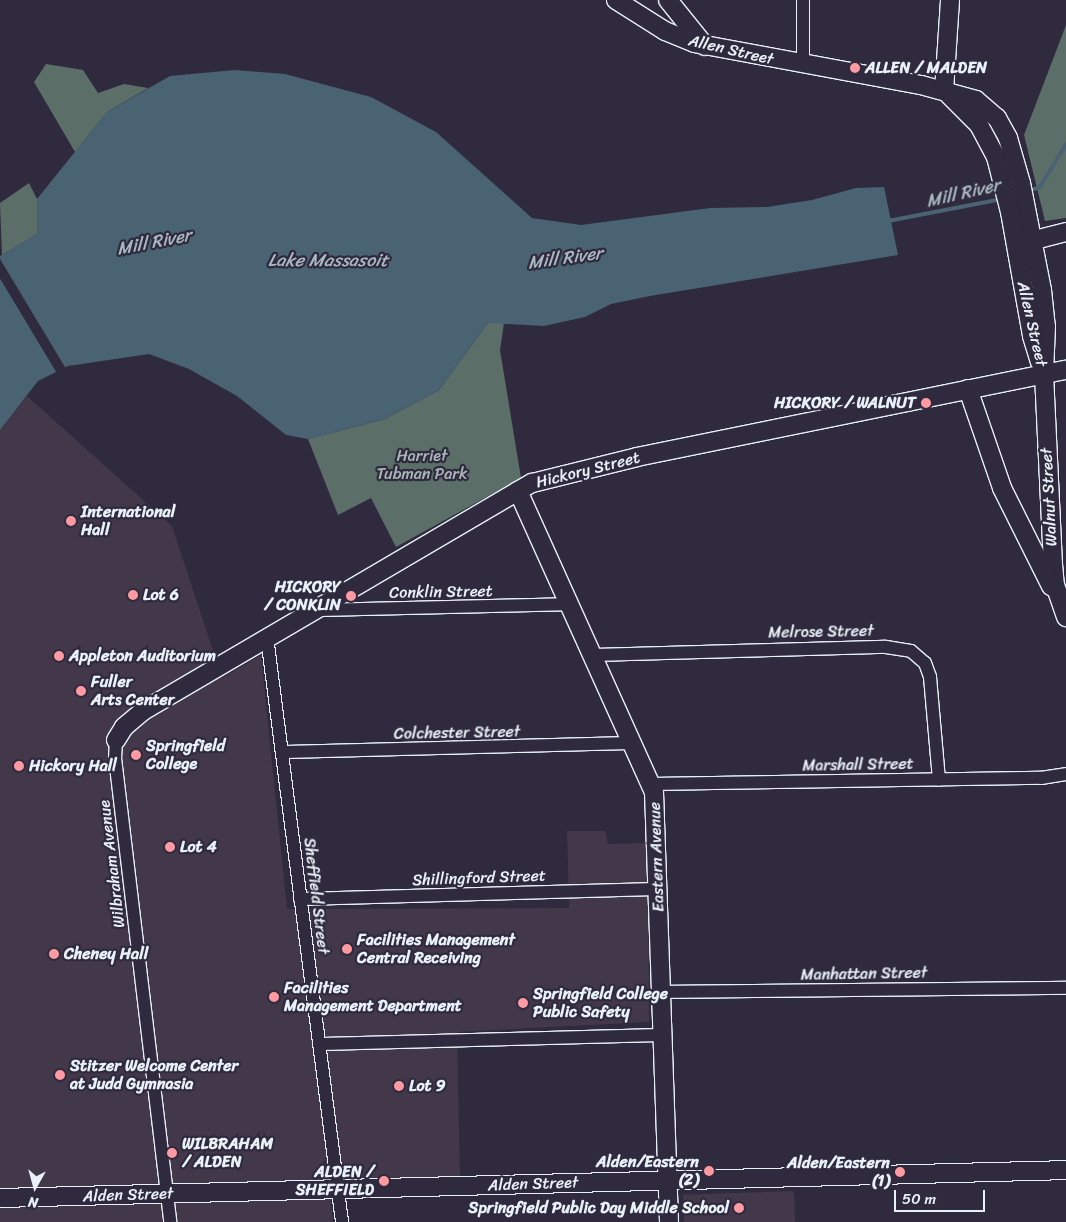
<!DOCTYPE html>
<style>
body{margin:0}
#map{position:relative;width:1066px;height:1222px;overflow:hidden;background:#2f2a3d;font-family:Sriracha,sans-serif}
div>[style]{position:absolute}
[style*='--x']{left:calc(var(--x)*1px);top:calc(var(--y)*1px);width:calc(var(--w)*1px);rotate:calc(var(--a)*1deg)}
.built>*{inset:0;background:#433849;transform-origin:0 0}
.green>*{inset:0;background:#5b6f68}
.water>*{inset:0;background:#4a6372}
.pier>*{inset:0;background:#2f2a3d;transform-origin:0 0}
.stream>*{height:4px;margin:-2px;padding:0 2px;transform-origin:2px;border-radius:2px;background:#4a6372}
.roads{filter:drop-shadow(1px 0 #e8f1f8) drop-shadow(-1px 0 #e8f1f8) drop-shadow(0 1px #e8f1f8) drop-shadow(0 -1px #e8f1f8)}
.street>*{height:12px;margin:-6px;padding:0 6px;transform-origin:6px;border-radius:6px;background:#2f2a3d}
.secondary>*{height:18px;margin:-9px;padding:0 9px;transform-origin:9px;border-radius:9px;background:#2f2a3d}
.dots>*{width:14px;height:14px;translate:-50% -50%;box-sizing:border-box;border:2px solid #2f2a3d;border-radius:50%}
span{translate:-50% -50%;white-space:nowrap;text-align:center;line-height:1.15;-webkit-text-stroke:4.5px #2f2a3d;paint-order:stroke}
.street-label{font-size:16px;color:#e8f1f8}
.poi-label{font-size:16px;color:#e8f1f8;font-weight:700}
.left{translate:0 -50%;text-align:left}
.right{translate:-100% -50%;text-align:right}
.park-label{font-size:16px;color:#a9b6b7}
.water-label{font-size:18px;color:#a9b8c2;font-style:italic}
.north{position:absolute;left:10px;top:1162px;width:50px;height:50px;-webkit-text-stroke:4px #2f2a3d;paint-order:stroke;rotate:187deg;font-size:14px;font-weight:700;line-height:20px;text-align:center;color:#e8f1f8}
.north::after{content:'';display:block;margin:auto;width:18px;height:22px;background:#e8f1f8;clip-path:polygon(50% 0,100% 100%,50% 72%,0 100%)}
.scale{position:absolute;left:894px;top:1190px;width:91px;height:22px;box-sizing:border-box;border:2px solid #e8f1f8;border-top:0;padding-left:6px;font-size:15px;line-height:18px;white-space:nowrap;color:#e8f1f8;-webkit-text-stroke:4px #2f2a3d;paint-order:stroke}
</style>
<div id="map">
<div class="built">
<i style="clip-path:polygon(27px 396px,172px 526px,222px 678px,261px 655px,287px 909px,569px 908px,567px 831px,605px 831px,608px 844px,648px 843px,649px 1022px,457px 1032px,460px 1177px,328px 1178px,333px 1222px,0 1222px,0 430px)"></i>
<i style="left:794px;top:1191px;width:31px;height:111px;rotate:88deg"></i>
</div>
<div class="green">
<i style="clip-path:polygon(1066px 25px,1066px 218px,1045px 221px,1024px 135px)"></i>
<i style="clip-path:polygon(46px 64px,83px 70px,98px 93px,124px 84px,148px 88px,107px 112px,75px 152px,34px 82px)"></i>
<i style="clip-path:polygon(29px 183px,37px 199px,37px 234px,2px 255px,0 203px)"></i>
<i style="clip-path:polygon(488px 323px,504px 323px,500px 350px,521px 478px,396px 547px,371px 498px,338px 515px,308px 439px,385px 419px,439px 390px)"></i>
</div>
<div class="water">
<i style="clip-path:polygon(235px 70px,285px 74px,371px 97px,436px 132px,532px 218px,581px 225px,710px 208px,767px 207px,812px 200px,856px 188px,884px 187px,898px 255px,650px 296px,611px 304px,585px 317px,544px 326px,488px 323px,439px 390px,385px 419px,308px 439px,286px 435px,237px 396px,189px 369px,149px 354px,68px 366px,38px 381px,0 430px,0 256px,37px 234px,37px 199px,107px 112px,170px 76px)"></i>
</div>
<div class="pier">
<i style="left:0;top:259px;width:129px;height:10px;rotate:59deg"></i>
</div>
<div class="stream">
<i style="--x:1028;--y:191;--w:13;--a:-18"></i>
<i style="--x:1040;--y:187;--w:50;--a:-58.8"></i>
<i style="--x:888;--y:221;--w:116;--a:-10.9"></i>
</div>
<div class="roads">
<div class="street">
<i style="--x:803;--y:65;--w:65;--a:-90"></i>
<i style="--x:315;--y:610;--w:255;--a:-1.3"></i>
<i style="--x:267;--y:637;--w:590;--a:82.69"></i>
<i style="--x:594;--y:655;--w:292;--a:-1.6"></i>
<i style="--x:886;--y:647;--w:25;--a:9"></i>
<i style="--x:911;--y:651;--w:18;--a:41"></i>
<i style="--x:925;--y:663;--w:15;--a:70"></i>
<i style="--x:930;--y:677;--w:103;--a:85"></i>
<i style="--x:116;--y:740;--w:18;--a:93"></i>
<i style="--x:115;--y:758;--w:467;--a:83.2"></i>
<i style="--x:282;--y:752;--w:351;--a:-1.5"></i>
<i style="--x:651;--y:784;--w:390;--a:-0.9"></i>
<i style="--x:1041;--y:778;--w:25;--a:-9"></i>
<i style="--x:300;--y:899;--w:358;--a:-1.6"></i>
<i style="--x:662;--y:992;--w:404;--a:-0.6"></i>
<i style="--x:319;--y:1044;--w:344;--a:-1.5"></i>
</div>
<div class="secondary">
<i style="--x:616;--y:0;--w:58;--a:32.3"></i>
<i style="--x:665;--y:31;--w:31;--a:22"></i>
<i style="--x:694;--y:43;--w:231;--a:10.5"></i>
<i style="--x:921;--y:85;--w:57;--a:15.3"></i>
<i style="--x:976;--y:100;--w:28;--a:41"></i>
<i style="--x:997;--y:118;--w:23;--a:61"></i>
<i style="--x:1008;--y:138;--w:47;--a:73.9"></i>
<i style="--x:1021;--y:183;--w:109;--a:78.9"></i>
<i style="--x:1042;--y:290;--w:36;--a:84"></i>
<i style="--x:1046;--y:326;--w:48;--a:92.4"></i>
<i style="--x:1044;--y:374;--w:190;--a:87.3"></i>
<i style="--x:1053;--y:564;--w:21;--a:85"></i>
<i style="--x:1055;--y:585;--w:34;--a:71"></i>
<i style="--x:668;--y:0;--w:59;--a:51.2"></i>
<i style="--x:944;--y:91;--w:91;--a:-86.2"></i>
<i style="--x:949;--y:95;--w:42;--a:45"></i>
<i style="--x:979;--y:125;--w:36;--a:62"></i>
<i style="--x:996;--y:157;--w:57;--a:75.7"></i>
<i style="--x:1010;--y:212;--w:126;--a:79.9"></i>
<i style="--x:1032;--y:336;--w:27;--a:73"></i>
<i style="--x:1023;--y:243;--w:44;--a:-14.3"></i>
<i style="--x:968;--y:389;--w:105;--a:71"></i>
<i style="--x:1002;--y:488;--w:110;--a:63.4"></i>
<i style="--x:518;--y:491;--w:330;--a:65.7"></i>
<i style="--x:654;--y:792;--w:430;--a:88"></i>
<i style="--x:116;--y:740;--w:15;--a:-58"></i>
<i style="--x:124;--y:727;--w:25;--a:-40"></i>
<i style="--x:143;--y:711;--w:451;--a:-30.4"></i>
<i style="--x:532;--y:483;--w:108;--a:-13.9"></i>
<i style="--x:637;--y:457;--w:438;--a:-11.5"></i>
<i style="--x:0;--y:1198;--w:1066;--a:-1.5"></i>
</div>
</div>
<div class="dots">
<i style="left:855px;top:68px;background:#ff9aa2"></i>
<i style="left:926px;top:403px;background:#ff9aa2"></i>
<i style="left:71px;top:521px;background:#ff9aa2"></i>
<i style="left:133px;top:595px;background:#ff9aa2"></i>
<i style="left:351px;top:596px;background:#ff9aa2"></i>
<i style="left:59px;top:656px;background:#ff9aa2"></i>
<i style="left:81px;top:691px;background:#ff9aa2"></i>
<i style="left:136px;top:755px;background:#ff9aa2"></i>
<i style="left:19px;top:766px;background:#ff9aa2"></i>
<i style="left:170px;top:847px;background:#ff9aa2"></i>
<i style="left:347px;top:949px;background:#ff9aa2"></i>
<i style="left:54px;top:954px;background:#ff9aa2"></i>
<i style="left:274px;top:997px;background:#ff9aa2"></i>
<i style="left:523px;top:1003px;background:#ff9aa2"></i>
<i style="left:60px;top:1075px;background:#ff9aa2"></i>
<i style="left:399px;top:1086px;background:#ff9aa2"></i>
<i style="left:172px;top:1153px;background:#ff9aa2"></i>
<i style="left:709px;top:1171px;background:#ff9aa2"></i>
<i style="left:900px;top:1172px;background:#ff9aa2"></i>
<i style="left:384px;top:1181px;background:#ff9aa2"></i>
<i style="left:739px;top:1208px;background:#ff9aa2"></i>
</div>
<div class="street-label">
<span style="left:731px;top:50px;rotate:13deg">Allen Street</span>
<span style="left:1032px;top:324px;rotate:77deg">Allen Street</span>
<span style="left:588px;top:470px;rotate:-14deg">Hickory Street</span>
<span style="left:1049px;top:497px;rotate:-93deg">Walnut Street</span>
<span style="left:441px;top:592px;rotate:-1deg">Conklin Street</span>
<span style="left:821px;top:632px;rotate:-1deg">Melrose Street</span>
<span style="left:457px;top:733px;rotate:-1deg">Colchester Street</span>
<span style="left:858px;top:765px;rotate:-1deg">Marshall Street</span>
<span style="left:657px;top:857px;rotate:-92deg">Eastern Avenue</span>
<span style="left:112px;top:864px;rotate:-97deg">Wilbraham Avenue</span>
<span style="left:479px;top:878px;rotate:-2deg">Shillingford Street</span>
<span style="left:316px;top:896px;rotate:83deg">Sheffield Street</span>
<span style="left:864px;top:974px;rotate:-1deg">Manhattan Street</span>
<span style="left:533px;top:1184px;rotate:-2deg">Alden Street</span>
<span style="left:128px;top:1195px;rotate:-2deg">Alden Street</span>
</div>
<div class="poi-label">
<span class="left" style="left:865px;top:68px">ALLEN / MALDEN</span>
<span class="right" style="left:916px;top:403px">HICKORY / WALNUT</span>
<span class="left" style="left:81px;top:521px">International<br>Hall</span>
<span class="right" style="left:341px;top:596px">HICKORY<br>/ CONKLIN</span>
<span class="left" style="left:143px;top:595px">Lot 6</span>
<span class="left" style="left:69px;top:656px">Appleton Auditorium</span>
<span class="left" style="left:91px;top:691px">Fuller<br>Arts Center</span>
<span class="left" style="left:146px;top:755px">Springfield<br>College</span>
<span class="left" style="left:29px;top:766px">Hickory Hall</span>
<span class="left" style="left:180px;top:847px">Lot 4</span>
<span class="left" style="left:357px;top:949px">Facilities Management<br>Central Receiving</span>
<span class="left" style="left:64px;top:954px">Cheney Hall</span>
<span class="left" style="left:284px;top:997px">Facilities<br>Management Department</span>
<span class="left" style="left:533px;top:1003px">Springfield College<br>Public Safety</span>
<span class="left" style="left:70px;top:1075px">Stitzer Welcome Center<br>at Judd Gymnasia</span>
<span class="left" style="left:409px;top:1086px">Lot 9</span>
<span class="left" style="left:182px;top:1153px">WILBRAHAM<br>/ ALDEN</span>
<span class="right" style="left:699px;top:1171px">Alden/Eastern<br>(2)</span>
<span class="right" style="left:890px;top:1172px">Alden/Eastern<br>(1)</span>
<span class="right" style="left:374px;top:1181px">ALDEN /<br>SHEFFIELD</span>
<span class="right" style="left:729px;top:1208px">Springfield Public Day Middle School</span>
</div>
<div class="park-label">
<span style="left:422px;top:465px">Harriet<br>Tubman Park</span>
</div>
<div class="water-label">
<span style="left:963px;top:193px;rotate:-13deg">Mill River</span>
<span style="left:154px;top:242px;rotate:-11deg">Mill River</span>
<span style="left:565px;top:258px;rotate:-8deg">Mill River</span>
<span style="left:328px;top:260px">Lake Massasoit</span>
</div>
<div class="north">N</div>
<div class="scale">50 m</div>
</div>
